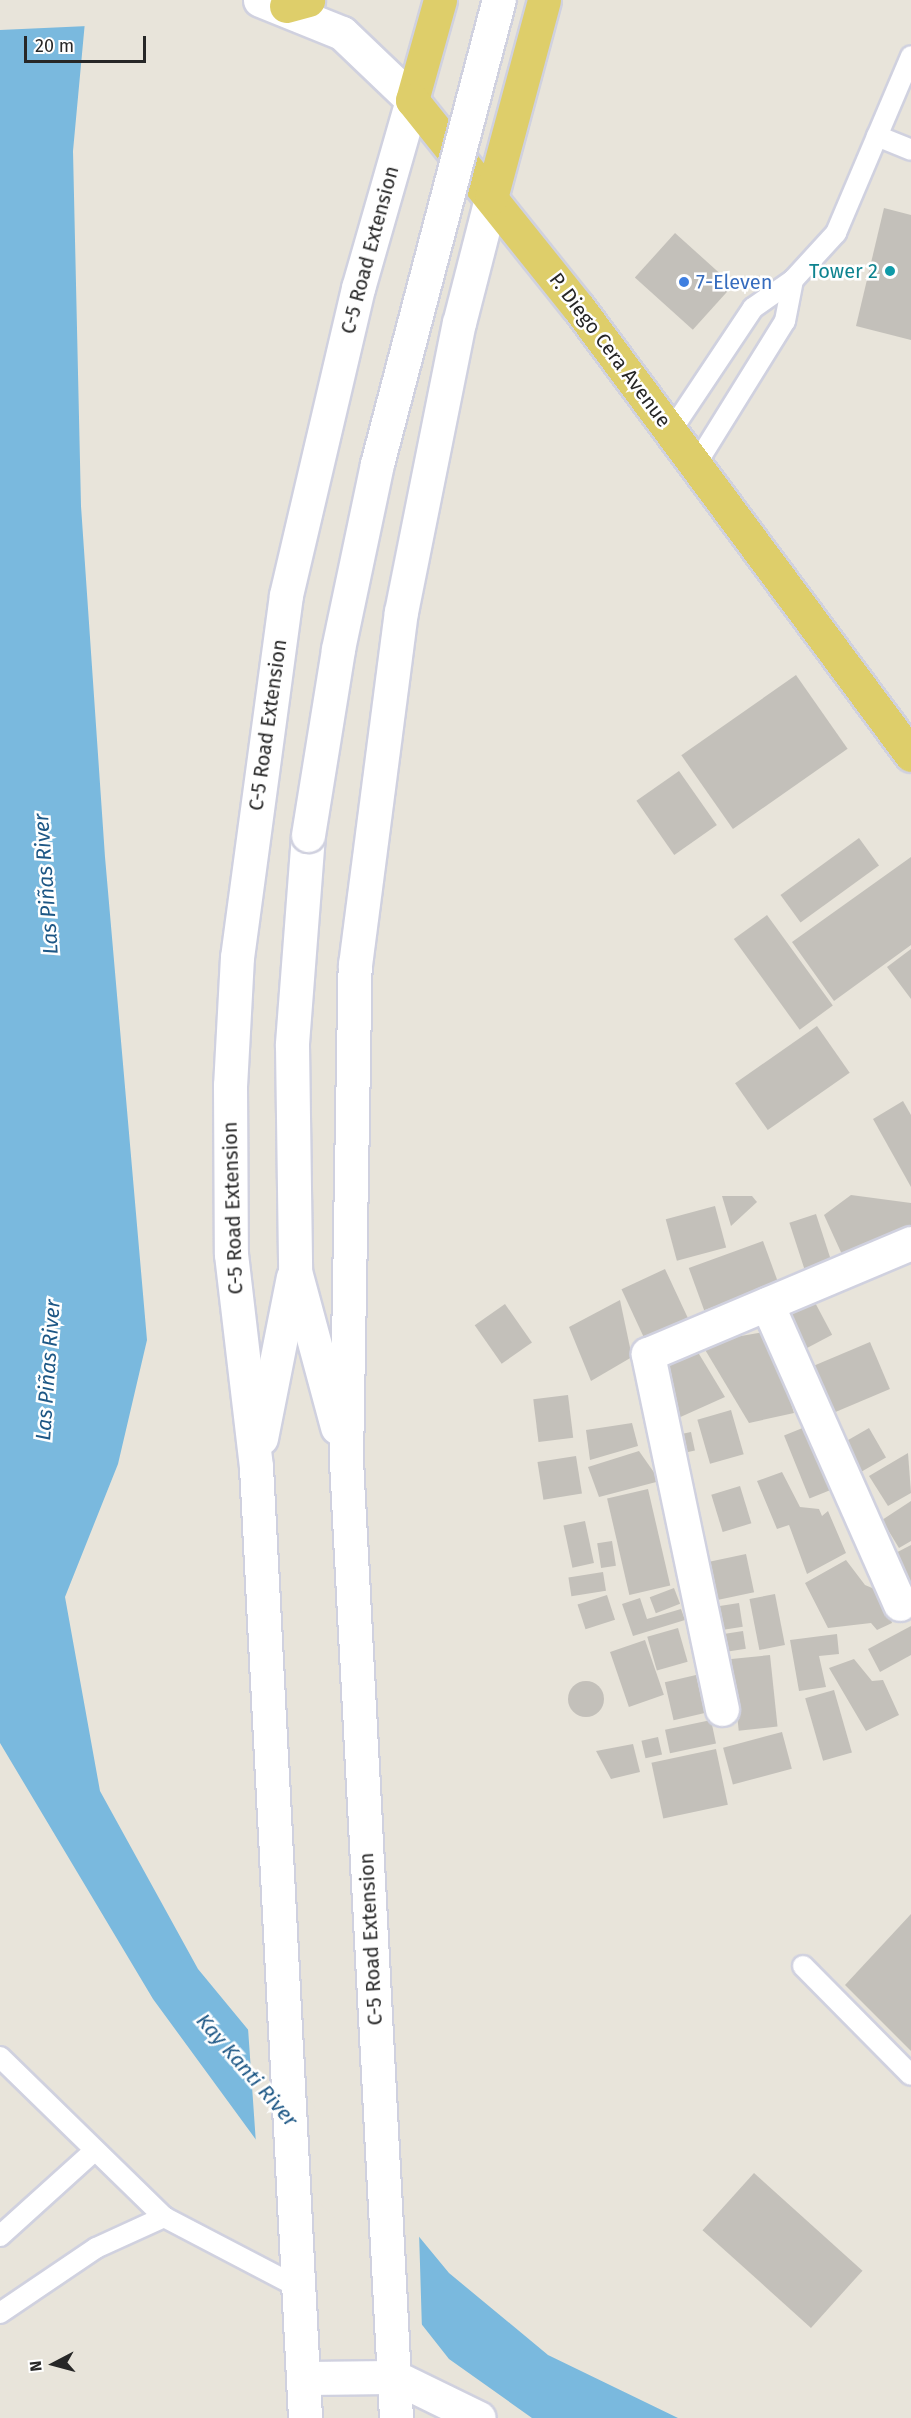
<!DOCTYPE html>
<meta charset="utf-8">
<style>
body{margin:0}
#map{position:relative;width:911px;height:2418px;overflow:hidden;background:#e8e4da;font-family:"Fira Sans",sans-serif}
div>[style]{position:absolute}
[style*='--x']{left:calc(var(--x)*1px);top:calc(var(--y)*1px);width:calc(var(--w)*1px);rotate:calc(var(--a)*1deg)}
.water>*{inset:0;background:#7ab9de}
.pier>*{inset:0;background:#e8e4da}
.building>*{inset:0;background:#c3c0ba;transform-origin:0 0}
.round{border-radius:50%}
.roads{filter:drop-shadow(2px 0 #d0d1df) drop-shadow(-2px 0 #d0d1df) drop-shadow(0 2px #d0d1df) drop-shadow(0 -2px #d0d1df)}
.service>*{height:20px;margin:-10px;padding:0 10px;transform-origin:10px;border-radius:10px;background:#fff}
.minor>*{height:33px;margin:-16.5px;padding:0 16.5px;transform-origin:16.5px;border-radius:16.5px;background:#fff}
.secondary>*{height:33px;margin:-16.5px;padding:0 16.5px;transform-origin:16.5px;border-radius:16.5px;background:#fff}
.primary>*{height:33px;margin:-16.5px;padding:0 16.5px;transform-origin:16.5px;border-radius:16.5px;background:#dece6a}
.bridges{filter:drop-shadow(2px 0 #d0d1df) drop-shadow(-2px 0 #d0d1df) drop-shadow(0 2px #d0d1df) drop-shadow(0 -2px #d0d1df)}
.secondary-bridge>*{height:33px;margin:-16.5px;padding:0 16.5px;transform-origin:16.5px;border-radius:16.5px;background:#fff}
.dots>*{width:16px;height:16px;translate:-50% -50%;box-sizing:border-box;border:3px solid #fff;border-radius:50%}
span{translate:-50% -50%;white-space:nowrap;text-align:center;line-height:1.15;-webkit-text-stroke:5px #fff;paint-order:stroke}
.street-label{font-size:20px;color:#272727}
.culture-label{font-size:20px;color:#0d838f}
.right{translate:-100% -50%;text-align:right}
.shop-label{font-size:20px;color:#366cbe}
.left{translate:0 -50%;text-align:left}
.water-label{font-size:21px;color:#1d5785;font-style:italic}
.north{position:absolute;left:24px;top:2334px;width:60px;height:60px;-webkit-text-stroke:4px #fff;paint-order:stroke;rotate:264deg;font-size:16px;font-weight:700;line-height:24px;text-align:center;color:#272727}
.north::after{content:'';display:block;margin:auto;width:21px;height:27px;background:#272727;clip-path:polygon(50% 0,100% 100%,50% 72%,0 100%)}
.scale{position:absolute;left:24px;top:36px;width:122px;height:27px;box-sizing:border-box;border:3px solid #272727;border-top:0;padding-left:8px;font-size:18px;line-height:21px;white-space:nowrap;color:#272727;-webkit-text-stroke:4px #fff;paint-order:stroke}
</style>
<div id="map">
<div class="water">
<i style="clip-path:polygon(0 0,87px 0,73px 151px,81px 506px,105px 857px,147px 1340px,118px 1464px,65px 1597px,100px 1791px,198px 1969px,449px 2273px,548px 2355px,678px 2418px,532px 2418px,449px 2359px,334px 2213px,257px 2141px,153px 1999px,0 1743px)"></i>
</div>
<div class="pier">
<i style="clip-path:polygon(0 0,90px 0,88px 26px,0 30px)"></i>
<i style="clip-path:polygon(248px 2028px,419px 2231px,422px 2330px,332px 2215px,256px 2144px)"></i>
</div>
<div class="building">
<i style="clip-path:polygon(884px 208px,911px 215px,911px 340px,856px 326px)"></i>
<i style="left:675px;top:233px;width:78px;height:60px;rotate:42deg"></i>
<i style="left:796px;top:675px;width:90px;height:140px;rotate:55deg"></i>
<i style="left:679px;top:771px;width:66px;height:52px;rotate:55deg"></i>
<i style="left:859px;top:838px;width:34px;height:97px;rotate:54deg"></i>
<i style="clip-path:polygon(911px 857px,911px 945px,834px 1001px,792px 942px)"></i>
<i style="left:767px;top:915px;width:112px;height:41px;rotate:54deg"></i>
<i style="clip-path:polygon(911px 949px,911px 999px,887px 967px)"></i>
<i style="left:817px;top:1026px;width:57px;height:100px;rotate:55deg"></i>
<i style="clip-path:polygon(903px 1101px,911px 1115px,911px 1187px,873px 1119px)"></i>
<i style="clip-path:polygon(851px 1195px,911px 1203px,911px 1231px,845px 1261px,824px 1215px)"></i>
<i style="clip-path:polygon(722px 1196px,752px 1196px,757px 1202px,731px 1226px)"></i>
<i style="left:715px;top:1206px;width:43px;height:51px;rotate:75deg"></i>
<i style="left:816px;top:1214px;width:52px;height:28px;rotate:72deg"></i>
<i style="left:763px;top:1241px;width:45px;height:79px;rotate:70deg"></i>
<i style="left:665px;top:1269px;width:55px;height:48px;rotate:65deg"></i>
<i style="left:811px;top:1295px;width:45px;height:30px;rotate:62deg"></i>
<i style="clip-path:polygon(620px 1300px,632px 1357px,591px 1381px,569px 1327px)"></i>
<i style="left:505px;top:1304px;width:47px;height:37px;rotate:55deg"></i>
<i style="clip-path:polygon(769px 1331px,794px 1413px,749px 1423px,701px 1343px)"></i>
<i style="left:870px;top:1342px;width:51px;height:63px;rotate:67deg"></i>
<i style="clip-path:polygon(696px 1349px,725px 1397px,676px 1419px,656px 1364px)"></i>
<i style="left:568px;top:1395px;width:43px;height:35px;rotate:83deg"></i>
<i style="left:731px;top:1410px;width:46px;height:35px;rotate:74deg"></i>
<i style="clip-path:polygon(632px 1423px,638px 1446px,590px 1460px,586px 1430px)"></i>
<i style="left:810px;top:1425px;width:68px;height:28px;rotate:68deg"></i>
<i style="left:869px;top:1428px;width:34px;height:33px;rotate:60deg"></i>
<i style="left:691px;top:1432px;width:19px;height:21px;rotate:78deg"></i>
<i style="clip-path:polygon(639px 1451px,660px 1481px,599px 1497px,588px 1467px)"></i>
<i style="clip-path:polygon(908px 1453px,911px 1493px,888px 1506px,869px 1476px)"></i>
<i style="left:576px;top:1456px;width:38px;height:39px;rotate:81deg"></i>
<i style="clip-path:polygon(782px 1472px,800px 1507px,819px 1509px,822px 1516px,828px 1511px,846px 1553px,807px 1574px,789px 1525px,777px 1529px,757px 1481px)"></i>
<i style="left:740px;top:1486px;width:39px;height:30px;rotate:73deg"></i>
<i style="left:648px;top:1489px;width:99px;height:42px;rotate:77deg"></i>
<i style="clip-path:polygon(911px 1501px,911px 1541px,899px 1548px,882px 1520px)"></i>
<i style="left:585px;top:1521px;width:43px;height:22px;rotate:78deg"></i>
<i style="left:612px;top:1541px;width:25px;height:15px;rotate:81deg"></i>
<i style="clip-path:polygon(911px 1545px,911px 1609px,884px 1559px)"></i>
<i style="left:746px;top:1554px;width:39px;height:46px;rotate:78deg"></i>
<i style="clip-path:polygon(846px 1560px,865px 1585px,884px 1593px,892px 1623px,877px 1630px,871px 1623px,828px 1628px,805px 1583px)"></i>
<i style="left:603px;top:1572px;width:19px;height:35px;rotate:81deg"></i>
<i style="left:674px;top:1588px;width:17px;height:26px;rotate:69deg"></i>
<i style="left:775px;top:1594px;width:52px;height:26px;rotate:79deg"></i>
<i style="left:607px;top:1595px;width:26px;height:31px;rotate:72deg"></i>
<i style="clip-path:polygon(640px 1598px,647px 1619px,681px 1609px,685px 1620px,633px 1636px,622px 1604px)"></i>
<i style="left:739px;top:1603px;width:24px;height:26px;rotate:81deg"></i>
<i style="clip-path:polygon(911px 1626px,911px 1655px,880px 1672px,868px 1649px)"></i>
<i style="left:678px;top:1628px;width:35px;height:32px;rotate:74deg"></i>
<i style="left:743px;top:1631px;width:18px;height:26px;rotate:81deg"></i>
<i style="clip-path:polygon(837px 1634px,839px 1654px,819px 1656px,826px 1687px,799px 1691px,790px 1640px)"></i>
<i style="left:645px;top:1640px;width:58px;height:37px;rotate:71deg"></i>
<i style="left:770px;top:1655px;width:72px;height:39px;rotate:84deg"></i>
<i style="clip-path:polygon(854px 1659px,872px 1681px,883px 1680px,899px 1715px,866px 1731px,829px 1668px)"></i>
<i style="left:696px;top:1675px;width:39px;height:32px;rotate:77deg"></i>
<i class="round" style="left:568px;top:1681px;width:36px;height:36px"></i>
<i style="left:834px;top:1690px;width:65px;height:30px;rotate:74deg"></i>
<i style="left:711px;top:1720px;width:24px;height:47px;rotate:78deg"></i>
<i style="left:782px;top:1732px;width:38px;height:61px;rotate:75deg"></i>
<i style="left:658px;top:1737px;width:18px;height:17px;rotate:77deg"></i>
<i style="clip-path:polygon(633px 1744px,640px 1772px,611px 1779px,596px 1751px)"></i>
<i style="left:716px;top:1749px;width:57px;height:66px;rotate:78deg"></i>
<i style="clip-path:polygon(911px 1914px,911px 2051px,845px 1985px)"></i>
<i style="left:754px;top:2173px;width:146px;height:77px;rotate:42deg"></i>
</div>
<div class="roads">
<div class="service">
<i style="--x:877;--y:136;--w:37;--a:22"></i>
<i style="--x:671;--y:431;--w:148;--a:-56.3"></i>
<i style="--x:753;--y:308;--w:49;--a:-35"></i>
<i style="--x:793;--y:280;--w:64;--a:-47.5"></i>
<i style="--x:836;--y:233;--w:192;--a:-67"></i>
<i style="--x:695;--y:466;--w:171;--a:-58.2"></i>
<i style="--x:785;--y:321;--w:42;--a:-79"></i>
<i style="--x:803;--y:1966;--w:153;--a:45.3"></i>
<i style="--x:0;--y:2057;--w:229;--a:44.3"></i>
<i style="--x:164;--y:2217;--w:153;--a:27.6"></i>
<i style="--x:0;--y:2236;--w:127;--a:-42.1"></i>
<i style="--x:0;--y:2313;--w:116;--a:-34.1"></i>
<i style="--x:96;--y:2248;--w:75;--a:-24.5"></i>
</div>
<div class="minor">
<i style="--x:767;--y:1304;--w:328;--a:66.1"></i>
<i style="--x:722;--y:1709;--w:363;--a:-101.8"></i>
<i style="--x:648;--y:1354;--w:285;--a:-22.9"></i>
<i style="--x:395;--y:2377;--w:93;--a:26"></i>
</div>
<div class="secondary">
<i style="--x:260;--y:0;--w:88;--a:21.9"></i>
<i style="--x:342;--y:33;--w:97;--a:43.7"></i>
<i style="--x:412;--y:100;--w:196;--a:106"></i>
<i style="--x:358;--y:288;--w:315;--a:103.2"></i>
<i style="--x:286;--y:595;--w:365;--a:97.7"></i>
<i style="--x:237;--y:957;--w:128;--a:93.1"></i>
<i style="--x:230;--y:1085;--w:169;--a:89.7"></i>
<i style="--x:231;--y:1254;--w:214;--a:83.3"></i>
<i style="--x:256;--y:1467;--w:952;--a:87.05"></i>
<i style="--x:308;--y:835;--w:211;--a:94.4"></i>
<i style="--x:292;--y:1045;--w:226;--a:89.2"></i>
<i style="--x:295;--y:1271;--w:162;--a:74.9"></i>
<i style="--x:261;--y:1438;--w:164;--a:-78.8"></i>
<i style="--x:303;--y:2378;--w:92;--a:-0.6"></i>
<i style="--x:396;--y:2418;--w:959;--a:-92.99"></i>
<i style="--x:346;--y:1460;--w:495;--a:-89"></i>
<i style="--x:355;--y:965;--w:356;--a:-82.6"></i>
<i style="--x:401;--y:612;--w:295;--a:-78.7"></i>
<i style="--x:459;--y:323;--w:129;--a:-75.6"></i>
</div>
<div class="primary">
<i style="--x:440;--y:0;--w:104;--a:105.6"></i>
<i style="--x:412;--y:100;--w:265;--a:51.3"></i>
<i style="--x:578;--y:307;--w:558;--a:53.38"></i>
<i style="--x:286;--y:6;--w:23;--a:-15"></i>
<i style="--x:491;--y:198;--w:205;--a:-75"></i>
</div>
</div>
<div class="bridges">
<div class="secondary-bridge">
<i style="--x:308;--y:835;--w:188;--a:-80.8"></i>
<i style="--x:338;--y:649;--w:189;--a:-78.1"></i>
<i style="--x:377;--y:464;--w:480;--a:-75.3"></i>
</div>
</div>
<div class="dots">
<i style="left:890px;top:271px;background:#0f9aa8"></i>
<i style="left:684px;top:282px;background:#3f7fe0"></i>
</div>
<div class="street-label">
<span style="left:370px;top:250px;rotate:-75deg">C-5 Road Extension</span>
<span style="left:610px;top:350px;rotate:53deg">P. Diego Cera Avenue</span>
<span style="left:268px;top:725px;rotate:-82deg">C-5 Road Extension</span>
<span style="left:233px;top:1208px;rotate:-92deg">C-5 Road Extension</span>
<span style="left:371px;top:1939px;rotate:-93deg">C-5 Road Extension</span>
</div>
<div class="culture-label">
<span class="right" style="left:878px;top:271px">Tower 2</span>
</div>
<div class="shop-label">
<span class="left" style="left:696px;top:282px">7-Eleven</span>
</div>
<div class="water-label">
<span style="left:46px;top:884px;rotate:-94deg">Las Piñas River</span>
<span style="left:48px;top:1370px;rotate:-86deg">Las Piñas River</span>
<span style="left:247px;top:2070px;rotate:49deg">Kay Kanti River</span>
</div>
<div class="north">N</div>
<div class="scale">20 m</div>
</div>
